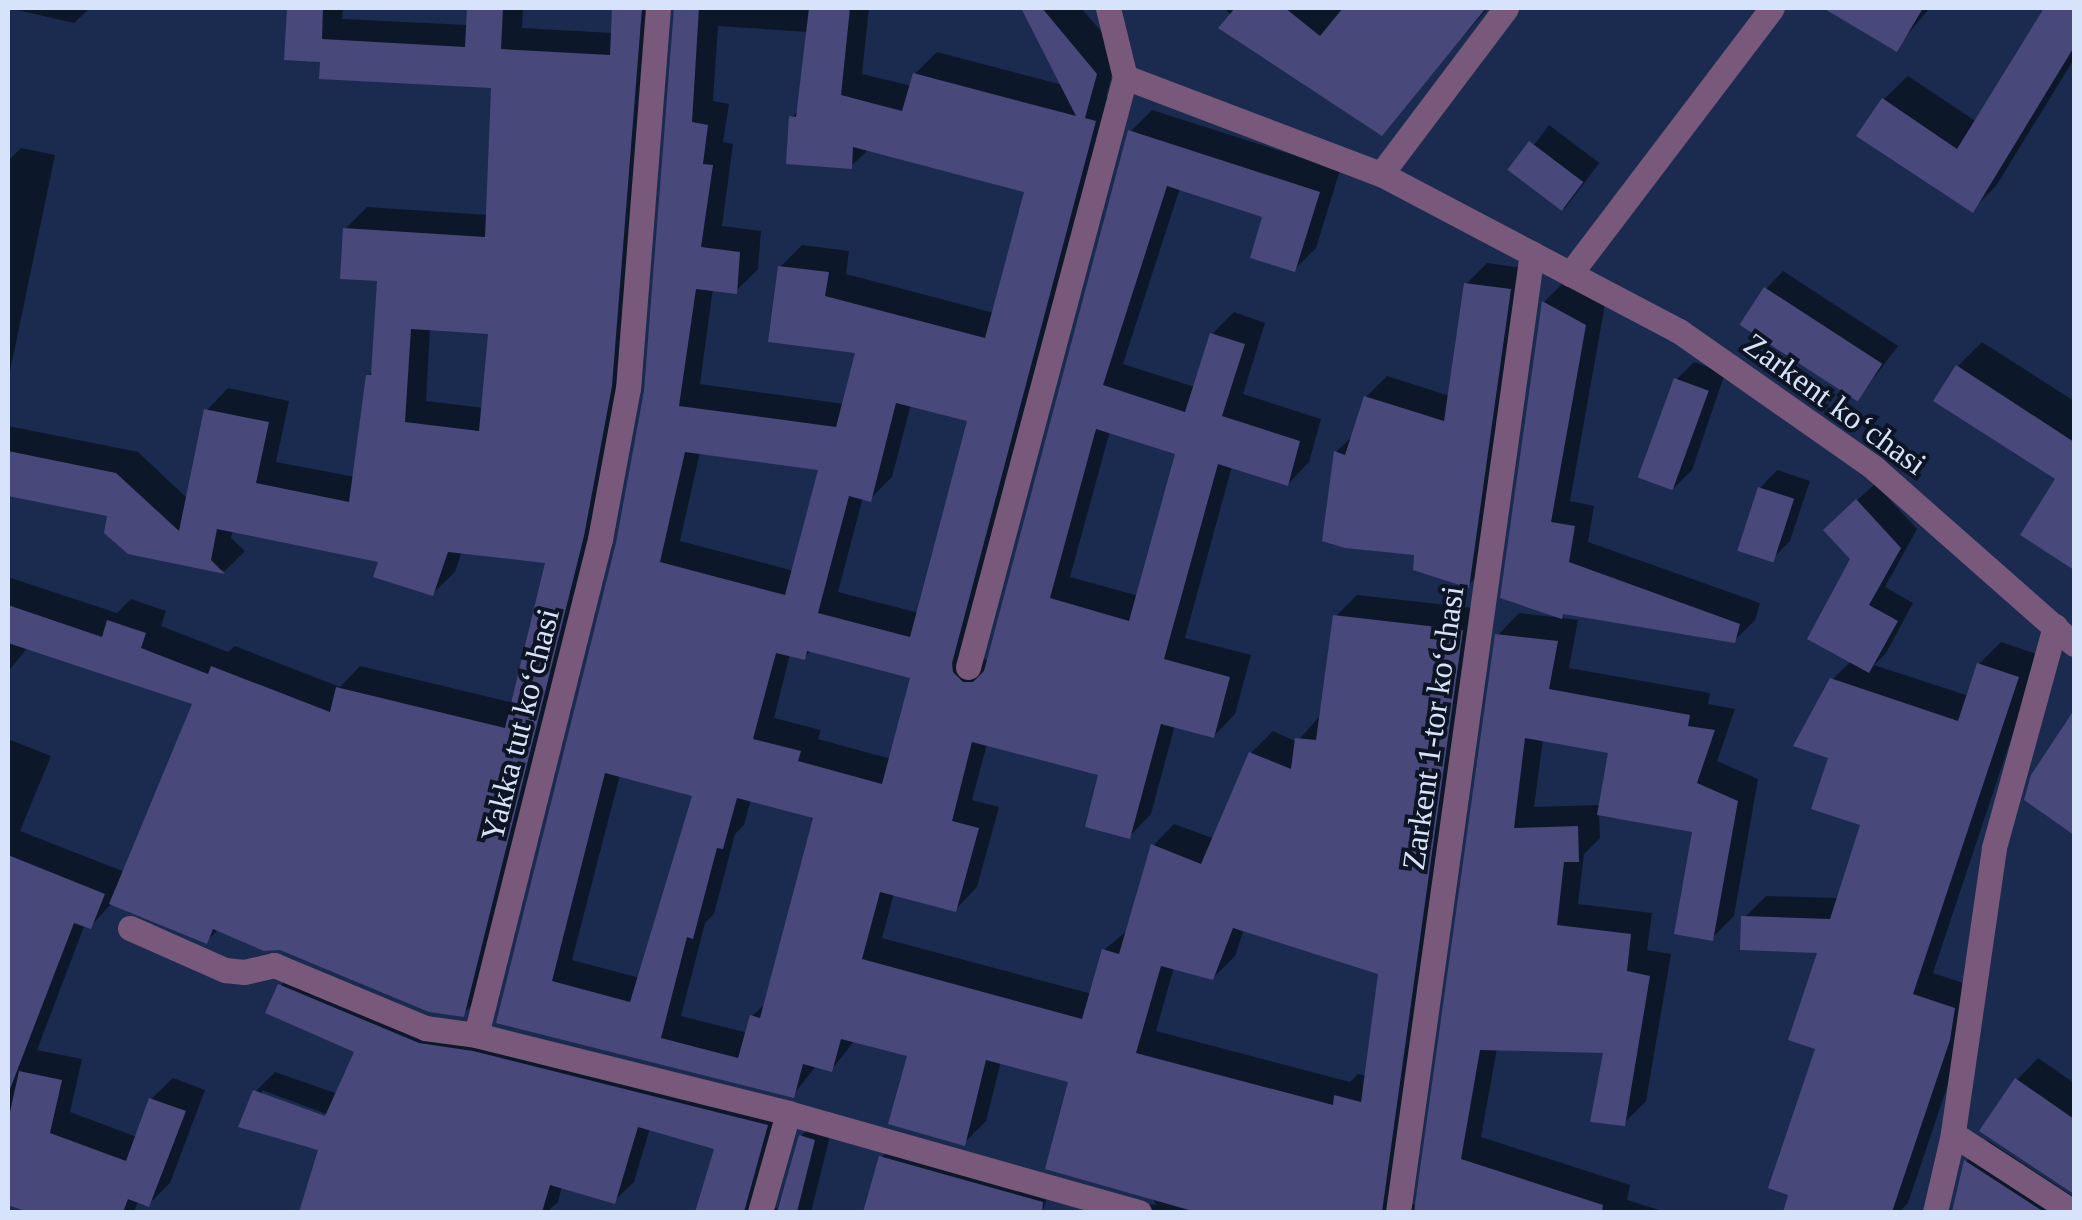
<!DOCTYPE html>
<meta charset="utf-8">
<style>
body{margin:0}
#map{position:relative;width:2082px;height:1220px;overflow:hidden;background:#1a2b4f;font-family:Georgia,serif}
div>[style]{position:absolute}
[style*='--x']{left:calc(var(--x)*1px);top:calc(var(--y)*1px);width:calc(var(--w)*1px);rotate:calc(var(--a)*1deg)}
.shadow>*{inset:0;background:#0007;transform-origin:0 0}
.building>*{inset:0;background:#49487b;transform-origin:0 0}
.street>*{height:25px;margin:-12.5px;padding:0 12.5px;transform-origin:12.5px;border-radius:12.5px;background:#78597b}
span{translate:-50% -50%;white-space:nowrap;text-align:center;line-height:1.15;-webkit-text-stroke:8px #0d1424;paint-order:stroke}
.street-label{font-size:32px;color:#d6e3fa}
.frame{position:absolute;inset:0;border:10px solid #d6e3fa;pointer-events:none}
</style>
<div id="map">
<div class="shadow">
<i style="clip-path:polygon(8px 8px,90px 8px,74px 23px)"></i>
<i style="clip-path:polygon(evenodd,290px 8px,343px 8px,342px 19px,468px 25px,469px 8px,523px 8px,522px 28px,613px 33px,614px 8px,661px 8px,633px 362px,485px 992px,463px 1014px,281px 947px,219px 929px,206px 941px,112px 903px,90px 927px,85px 924px,37px 1050px,82px 1059px,70px 1112px,137px 1137px,151px 1099px,173px 1078px,205px 1090px,170px 1183px,149px 1204px,139px 1200px,134px 1212px,35px 1212px,8px 1202px,8px 998px,34px 932px,8px 922px,8px 739px,51px 756px,20px 831px,125px 872px,196px 703px,28px 647px,8px 672px,8px 577px,117px 613px,131px 599px,166px 611px,161px 626px,228px 652px,235px 646px,340px 687px,360px 666px,514px 703px,548px 561px,462px 551px,455px 572px,433px 593px,381px 560px,233px 530px,231px 538px,245px 551px,225px 571px,129px 551px,110px 514px,8px 493px,8px 426px,138px 452px,188px 499px,207px 410px,228px 388px,289px 401px,276px 462px,355px 477px,368px 376px,373px 371px,380px 279px,345px 229px,367px 207px,488px 215px,494px 85px,287px 57px,290px 8px,430px 328px,491px 332px,484px 408px,426px 401px,430px 328px)"></i>
<i style="clip-path:polygon(evenodd,869px 8px,862px 74px,912px 86px,915px 74px,937px 52px,1063px 85px,1022px 8px,1081px 8px,1118px 51px,1106px 97px,1117px 100px,979px 658px,989px 660px,1130px 132px,1152px 110px,1340px 170px,1316px 248px,1294px 270px,1265px 215px,1180px 188px,1123px 364px,1195px 387px,1212px 334px,1234px 312px,1265px 323px,1243px 394px,1321px 419px,1309px 462px,1288px 484px,1232px 466px,1185px 638px,1251px 655px,1235px 714px,1214px 736px,1175px 725px,1151px 814px,1130px 836px,1101px 774px,987px 744px,972px 800px,999px 807px,977px 887px,956px 909px,894px 893px,882px 938px,1092px 994px,1104px 950px,1129px 929px,1153px 846px,1174px 824px,1215px 839px,1251px 753px,1273px 731px,1297px 742px,1319px 717px,1335px 617px,1357px 595px,1483px 609px,1410px 1204px,1418px 1205px,1498px 635px,1519px 613px,1578px 620px,1569px 668px,1710px 693px,1708px 704px,1735px 709px,1717px 761px,1758px 779px,1734px 916px,1712px 938px,1695px 830px,1599px 813px,1600px 838px,1584px 854px,1578px 904px,1652px 913px,1647px 950px,1671px 954px,1646px 1101px,1624px 1123px,1606px 1051px,1497px 1048px,1481px 1137px,1630px 1185px,1627px 1200px,1666px 1212px,1138px 1212px,1147px 1204px,1156px 1205px,1153px 1199px,1071px 1081px,1001px 1061px,986px 1121px,964px 1143px,910px 1055px,855px 1040px,832px 1069px,817px 1065px,793px 1095px,499px 1021px,618px 543px,646px 391px,676px 8px,869px 8px,718px 26px,808px 32px,799px 110px,792px 117px,851px 166px,869px 149px,1027px 190px,994px 313px,846px 274px,849px 251px,802px 245px,780px 267px,858px 351px,844px 404px,700px 384px,713px 288px,736px 291px,758px 269px,761px 231px,722px 226px,733px 144px,723px 142px,729px 104px,713px 101px,718px 26px,869px 8px,911px 404px,970px 419px,919px 613px,838px 592px,863px 497px,870px 499px,892px 477px,911px 404px,869px 8px,1110px 431px,1178px 452px,1139px 596px,1070px 577px,1110px 431px,869px 8px,700px 452px,821px 468px,794px 571px,680px 541px,700px 452px,869px 8px,812px 650px,913px 676px,891px 759px,818px 739px,821px 730px,774px 718px,790px 654px,804px 657px,812px 650px,869px 8px,1543px 739px,1611px 751px,1601px 805px,1534px 807px,1543px 739px,869px 8px,620px 775px,695px 794px,640px 978px,572px 960px,620px 775px,869px 8px,751px 799px,816px 816px,767px 1002px,752px 1016px,748px 1033px,681px 1016px,705px 923px,714px 914px,735px 834px,744px 825px,751px 799px,869px 8px,1244px 929px,1381px 972px,1367px 1076px,1358px 1074px,1350px 1082px,1156px 1031px,1174px 967px,1213px 978px,1235px 956px,1244px 929px)"></i>
<i style="clip-path:polygon(1223px 8px,1344px 10px,1488px 8px,1381px 132px)"></i>
<i style="clip-path:polygon(1828px 8px,1930px 8px,1896px 48px)"></i>
<i style="clip-path:polygon(2047px 8px,2074px 8px,2074px 59px,1996px 186px,1972px 210px,1883px 100px,1908px 76px,1977px 122px)"></i>
<i style="left:1549px;top:125px;width:63px;height:57px;rotate:37deg"></i>
<i style="clip-path:polygon(21px 148px,55px 155px,8px 381px,8px 161px)"></i>
<i style="clip-path:polygon(1487px 263px,1530px 269px,1489px 565px,1468px 585px,1417px 553px,1336px 452px,1354px 435px,1366px 397px,1387px 376px,1450px 396px,1466px 284px)"></i>
<i style="clip-path:polygon(1783px 271px,1898px 346px,1858px 399px,1766px 289px)"></i>
<i style="clip-path:polygon(1564px 282px,1605px 304px,1570px 501px,1594px 506px,1588px 542px,1760px 603px,1755px 620px,1734px 641px,1503px 597px,1544px 302px)"></i>
<i style="clip-path:polygon(1982px 342px,2074px 401px,2074px 567px,2023px 534px,2059px 479px,1958px 366px)"></i>
<i style="clip-path:polygon(1694px 362px,1725px 373px,1692px 470px,1674px 488px,1676px 380px)"></i>
<i style="clip-path:polygon(1777px 470px,1810px 481px,1790px 541px,1772px 559px,1760px 488px)"></i>
<i style="clip-path:polygon(1875px 484px,1917px 529px,1885px 587px,1913px 603px,1886px 653px,1874px 665px,1966px 695px,1979px 664px,2001px 642px,2039px 655px,1933px 973px,1975px 987px,1971px 1016px,1908px 1203px,1899px 1212px,1785px 1212px,1819px 1047px,1820px 951px,1744px 918px,1766px 896px,1839px 898px,1864px 823px,1831px 756px,1832px 680px,1851px 661px,1853px 559px,1843px 513px)"></i>
<i style="clip-path:polygon(2074px 718px,2074px 832px,2027px 799px)"></i>
<i style="clip-path:polygon(evenodd,300px 966px,440px 1024px,786px 1105px,767px 1203px,777px 1209px,801px 1136px,821px 1117px,834px 1120px,811px 1212px,698px 1212px,717px 1147px,650px 1128px,634px 1182px,614px 1201px,562px 1186px,558px 1202px,547px 1212px,302px 1212px,321px 1149px,255px 1092px,275px 1072px,338px 1094px,357px 1051px,280px 986px,300px 966px,262px 1090px,337px 1118px,336px 1122px,262px 1096px,262px 1090px)"></i>
<i style="clip-path:polygon(2038px 1058px,2074px 1083px,2074px 1191px,1982px 1131px,2017px 1080px)"></i>
<i style="clip-path:polygon(901px 1137px,1054px 1180px,1042px 1212px,866px 1212px,882px 1157px)"></i>
<i style="clip-path:polygon(1987px 1140px,2074px 1197px,2074px 1212px,1954px 1212px,1966px 1162px)"></i>
</div>
<div class="building">
<i style="clip-path:polygon(evenodd,287px 8px,323px 8px,322px 39px,465px 47px,467px 8px,503px 8px,501px 49px,610px 55px,612px 8px,642px 8px,612px 386px,584px 536px,464px 1017px,429px 1012px,280px 950px,264px 951px,213px 929px,207px 944px,109px 904px,192px 704px,8px 643px,8px 605px,102px 637px,107px 620px,146px 633px,141px 648px,208px 674px,211px 666px,330px 712px,336px 687px,505px 728px,545px 563px,448px 552px,433px 596px,373px 577px,378px 562px,217px 529px,211px 560px,225px 574px,128px 554px,104px 533px,107px 516px,8px 496px,8px 451px,116px 473px,179px 531px,204px 409px,269px 422px,256px 483px,349px 502px,366px 375px,371px 375px,377px 281px,340px 279px,343px 228px,485px 237px,491px 88px,319px 79px,320px 62px,284px 60px,287px 8px,411px 329px,488px 334px,479px 431px,405px 422px,411px 329px)"></i>
<i style="clip-path:polygon(evenodd,674px 8px,699px 8px,692px 122px,708px 125px,703px 164px,713px 165px,701px 247px,740px 252px,737px 294px,696px 289px,679px 406px,836px 427px,855px 353px,768px 342px,778px 266px,829px 272px,825px 296px,985px 338px,1024px 192px,853px 147px,852px 169px,786px 164px,789px 116px,796px 117px,809px 8px,850px 8px,841px 95px,902px 111px,913px 73px,1076px 116px,1021px 8px,1042px 8px,1097px 74px,1085px 118px,1096px 121px,952px 663px,953px 672px,963px 682px,973px 682px,984px 671px,1128px 130px,1320px 192px,1295px 272px,1250px 258px,1262px 217px,1167px 186px,1103px 385px,1185px 412px,1210px 333px,1245px 344px,1222px 416px,1300px 441px,1288px 486px,1218px 464px,1164px 659px,1230px 677px,1214px 738px,1161px 724px,1130px 839px,1085px 827px,1098px 775px,972px 742px,952px 821px,979px 828px,956px 912px,880px 892px,862px 959px,1082px 1019px,1102px 949px,1119px 954px,1151px 844px,1201px 864px,1249px 752px,1291px 769px,1295px 738px,1316px 740px,1333px 615px,1463px 630px,1382px 1212px,1196px 1212px,1045px 1169px,1068px 1082px,986px 1060px,965px 1146px,888px 1124px,907px 1056px,841px 1039px,832px 1072px,803px 1064px,794px 1098px,496px 1023px,616px 543px,644px 391px,674px 8px,896px 403px,967px 421px,910px 637px,818px 613px,849px 496px,871px 502px,896px 403px,674px 8px,1096px 429px,1175px 454px,1129px 621px,1050px 598px,1096px 429px,674px 8px,685px 452px,818px 470px,785px 595px,660px 562px,685px 452px,674px 8px,807px 651px,910px 678px,882px 784px,798px 761px,801px 751px,753px 739px,776px 653px,805px 660px,807px 651px,674px 8px,605px 773px,692px 796px,630px 1002px,552px 981px,605px 773px,674px 8px,737px 798px,813px 818px,760px 1018px,750px 1015px,738px 1058px,661px 1038px,687px 937px,693px 939px,717px 848px,723px 849px,737px 798px,674px 8px,1233px 928px,1378px 974px,1361px 1102px,1334px 1095px,1333px 1105px,1136px 1053px,1161px 966px,1213px 980px,1233px 928px)"></i>
<i style="clip-path:polygon(1235px 8px,1285px 8px,1320px 36px,1343px 8px,1486px 8px,1382px 136px,1218px 28px)"></i>
<i style="clip-path:polygon(1823px 8px,1923px 8px,1897px 52px)"></i>
<i style="clip-path:polygon(2044px 8px,2074px 8px,2074px 47px,1973px 213px,1856px 136px,1882px 98px,1957px 149px)"></i>
<i style="left:1529px;top:141px;width:68px;height:36px;rotate:37deg"></i>
<i style="clip-path:polygon(1464px 283px,1511px 289px,1469px 588px,1413px 570px,1414px 555px,1345px 548px,1322px 541px,1334px 451px,1345px 455px,1364px 396px,1444px 421px)"></i>
<i style="left:1764px;top:287px;width:141px;height:45px;rotate:33deg"></i>
<i style="clip-path:polygon(1542px 301px,1586px 325px,1551px 522px,1575px 526px,1569px 562px,1740px 624px,1735px 643px,1563px 614px,1562px 619px,1500px 598px)"></i>
<i style="clip-path:polygon(1956px 365px,2074px 442px,2074px 570px,2020px 535px,2055px 479px,1933px 401px)"></i>
<i style="left:1674px;top:378px;width:37px;height:106px;rotate:20deg"></i>
<i style="left:1758px;top:487px;width:38px;height:67px;rotate:18deg"></i>
<i style="clip-path:polygon(1856px 499px,1901px 548px,1869px 605px,1898px 621px,1869px 673px,1807px 639px,1850px 559px,1823px 530px)"></i>
<i style="clip-path:polygon(1495px 634px,1558px 641px,1549px 689px,1690px 715px,1688px 726px,1715px 730px,1697px 783px,1738px 801px,1713px 941px,1674px 934px,1692px 832px,1597px 815px,1608px 753px,1525px 738px,1514px 828px,1578px 826px,1579px 862px,1564px 862px,1557px 925px,1631px 934px,1627px 971px,1650px 976px,1625px 1126px,1590px 1122px,1603px 1053px,1480px 1050px,1461px 1159px,1603px 1205px,1602px 1212px,1414px 1212px)"></i>
<i style="clip-path:polygon(1977px 663px,2019px 677px,1913px 994px,1955px 1008px,1950px 1040px,1892px 1212px,1783px 1212px,1788px 1195px,1768px 1188px,1815px 1049px,1788px 1040px,1817px 953px,1740px 950px,1741px 916px,1830px 919px,1860px 825px,1811px 809px,1828px 758px,1793px 746px,1830px 678px,1958px 721px)"></i>
<i style="clip-path:polygon(2074px 710px,2074px 835px,2024px 800px,2031px 775px)"></i>
<i style="clip-path:polygon(8px 855px,105px 894px,91px 929px,74px 923px,10px 1089px)"></i>
<i style="clip-path:polygon(278px 984px,419px 1043px,473px 1051px,768px 1125px,744px 1212px,695px 1212px,714px 1149px,638px 1127px,615px 1204px,550px 1185px,542px 1212px,299px 1212px,318px 1150px,238px 1127px,253px 1090px,325px 1116px,354px 1052px,265px 1013px)"></i>
<i style="clip-path:polygon(19px 1071px,62px 1080px,50px 1133px,126px 1161px,149px 1098px,186px 1111px,149px 1207px,128px 1199px,123px 1212px,28px 1212px,8px 1205px,8px 1121px)"></i>
<i style="clip-path:polygon(2015px 1078px,2074px 1119px,2074px 1194px,1979px 1131px)"></i>
<i style="clip-path:polygon(799px 1135px,815px 1140px,797px 1212px,777px 1212px)"></i>
<i style="clip-path:polygon(879px 1156px,1043px 1202px,1042px 1212px,863px 1212px)"></i>
<i style="clip-path:polygon(1964px 1160px,2044px 1212px,1952px 1212px)"></i>
</div>
<div class="street">
<i style="--x:658;--y:8;--w:381;--a:94.5"></i>
<i style="--x:628;--y:388;--w:154;--a:100.5"></i>
<i style="--x:600;--y:539;--w:511;--a:104.04"></i>
<i style="--x:476;--y:1035;--w:322;--a:14"></i>
<i style="--x:788;--y:1113;--w:365;--a:15.8"></i>
<i style="--x:1108;--y:8;--w:71;--a:76.2"></i>
<i style="--x:1125;--y:77;--w:274;--a:20.8"></i>
<i style="--x:1381;--y:174;--w:337;--a:27.8"></i>
<i style="--x:1679;--y:331;--w:237;--a:35"></i>
<i style="--x:1873;--y:467;--w:268;--a:41.4"></i>
<i style="--x:1381;--y:174;--w:208;--a:-53"></i>
<i style="--x:1570;--y:274;--w:334;--a:-52.8"></i>
<i style="--x:2055;--y:626;--w:230;--a:105.4"></i>
<i style="--x:1994;--y:848;--w:289;--a:98.2"></i>
<i style="--x:1953;--y:1134;--w:143;--a:33"></i>
<i style="--x:968;--y:667;--w:611;--a:-75.1"></i>
<i style="--x:130;--y:928;--w:104;--a:23.9"></i>
<i style="--x:225;--y:970;--w:19;--a:6"></i>
<i style="--x:244;--y:972;--w:31;--a:-13"></i>
<i style="--x:274;--y:965;--w:164;--a:22.6"></i>
<i style="--x:425;--y:1028;--w:51;--a:7.8"></i>
<i style="--x:760;--y:1212;--w:103;--a:-74.2"></i>
<i style="--x:1398;--y:1212;--w:968;--a:-82.05"></i>
<i style="--x:1935;--y:1212;--w:80;--a:-77"></i>
</div>
<div class="street-label">
<span style="left:1835px;top:404px;rotate:36deg">Zarkent koʻchasi</span>
<span style="left:520px;top:725px;rotate:-76deg">Yakka tut koʻchasi</span>
<span style="left:1433px;top:728px;rotate:-82deg">Zarkent 1-tor koʻchasi</span>
</div>
<div class="frame"></div>
</div>
